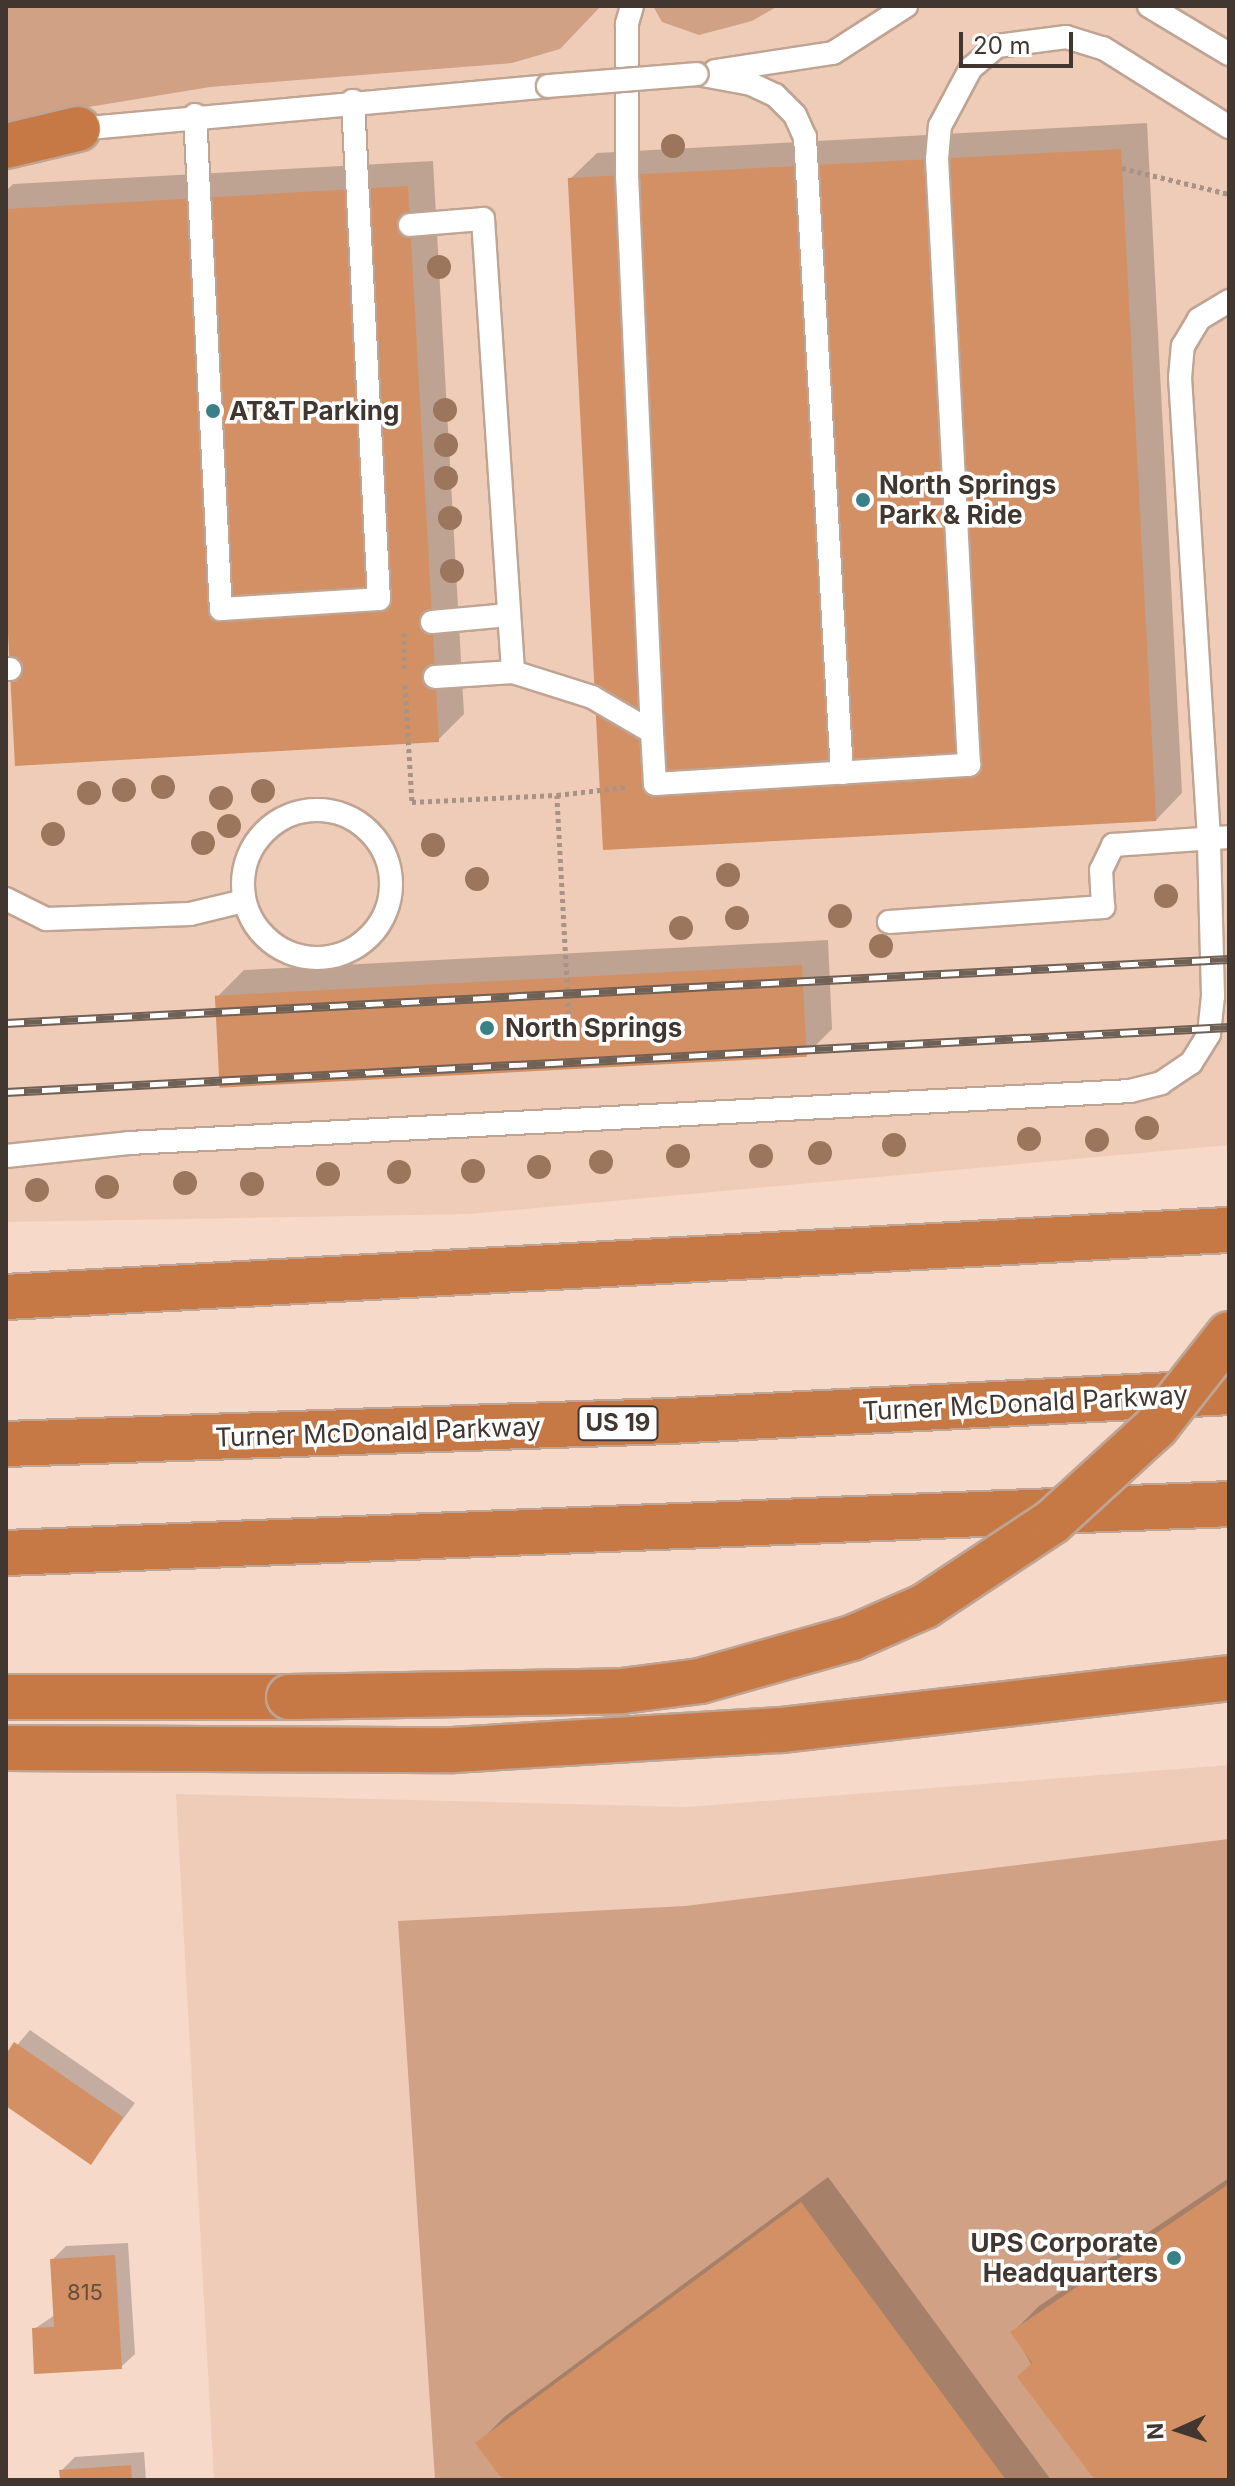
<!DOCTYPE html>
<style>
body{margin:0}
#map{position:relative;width:1235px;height:2486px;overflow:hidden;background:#f6d9c8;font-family:Inter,sans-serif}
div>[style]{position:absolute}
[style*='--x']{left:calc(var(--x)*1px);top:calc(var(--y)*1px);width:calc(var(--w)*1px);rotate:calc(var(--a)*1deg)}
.built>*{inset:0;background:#efccb7}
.green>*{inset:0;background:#d0a184}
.shadow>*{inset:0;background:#0003}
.building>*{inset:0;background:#d39065;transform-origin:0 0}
.path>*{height:5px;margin-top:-2.5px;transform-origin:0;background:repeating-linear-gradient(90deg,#a89386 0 4px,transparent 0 8px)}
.roads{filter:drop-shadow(2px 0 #bfa493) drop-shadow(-2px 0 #bfa493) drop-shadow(0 2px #bfa493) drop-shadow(0 -2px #bfa493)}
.service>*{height:22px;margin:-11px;padding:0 11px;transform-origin:11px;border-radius:11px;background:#fff}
.service>.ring{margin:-11px;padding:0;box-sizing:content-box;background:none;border:22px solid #fff;border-radius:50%}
.motorway>*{height:44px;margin:-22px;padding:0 22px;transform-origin:22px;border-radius:22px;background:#c77945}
.rail>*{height:9px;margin-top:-4.5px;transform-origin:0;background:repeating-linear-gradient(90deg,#fff 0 18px,#706157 0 36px);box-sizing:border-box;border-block:2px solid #706157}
.bridges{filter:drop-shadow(2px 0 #bfa493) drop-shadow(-2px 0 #bfa493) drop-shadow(0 2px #bfa493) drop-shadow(0 -2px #bfa493)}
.service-bridge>*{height:22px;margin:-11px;padding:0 11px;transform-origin:11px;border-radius:11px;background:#fff}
.motorway-bridge>*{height:44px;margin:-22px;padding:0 22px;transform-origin:22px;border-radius:22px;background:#c77945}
.trees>*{width:24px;height:24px;margin:-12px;border-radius:50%;background:#9b765c}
.dots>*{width:22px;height:22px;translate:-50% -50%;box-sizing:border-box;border:4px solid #fff;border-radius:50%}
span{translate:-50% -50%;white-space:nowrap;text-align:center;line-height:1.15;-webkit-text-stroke:7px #fff;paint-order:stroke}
.number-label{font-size:22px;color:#664d3d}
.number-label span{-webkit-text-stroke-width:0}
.shield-label span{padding:2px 6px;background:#fff;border:2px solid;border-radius:6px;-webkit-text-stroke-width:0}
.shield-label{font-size:24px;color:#423730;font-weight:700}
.poi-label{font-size:26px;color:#423730;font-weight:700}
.left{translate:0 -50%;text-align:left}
.right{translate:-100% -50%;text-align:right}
.street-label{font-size:26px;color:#423730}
.frame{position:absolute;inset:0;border:8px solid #423730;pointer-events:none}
.north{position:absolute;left:1139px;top:2390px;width:80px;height:80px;-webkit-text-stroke:6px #fff;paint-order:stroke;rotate:267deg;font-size:22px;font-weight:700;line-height:32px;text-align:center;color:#423730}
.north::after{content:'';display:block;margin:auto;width:28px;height:36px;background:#423730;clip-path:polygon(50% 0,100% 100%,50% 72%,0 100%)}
.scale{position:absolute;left:959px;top:32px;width:114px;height:36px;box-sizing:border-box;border:4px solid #423730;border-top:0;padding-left:10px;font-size:24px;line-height:28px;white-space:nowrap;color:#423730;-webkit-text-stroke:6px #fff;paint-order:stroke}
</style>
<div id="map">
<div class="built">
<i style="clip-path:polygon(6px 6px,1229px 6px,1229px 1145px,469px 1214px,6px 1222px)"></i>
<i style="clip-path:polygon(1229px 1765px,1229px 2480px,214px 2480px,176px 1794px,687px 1807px)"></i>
</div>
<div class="green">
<i style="clip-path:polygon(6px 6px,601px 6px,560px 49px,512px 63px,210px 87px,40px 115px,6px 128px)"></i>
<i style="clip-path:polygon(653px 6px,778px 6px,752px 21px,699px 35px,662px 22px)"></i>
<i style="clip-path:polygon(1229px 1839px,1229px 2480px,435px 2480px,398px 1921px,685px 1906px)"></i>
</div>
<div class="shadow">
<i style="clip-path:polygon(1147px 123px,1182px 793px,1156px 820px,570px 179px,597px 153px)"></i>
<i style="clip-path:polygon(433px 161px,464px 714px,438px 740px,6px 567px,6px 191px,13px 184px)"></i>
<i style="clip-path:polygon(828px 940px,832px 1029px,806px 1055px,217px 997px,244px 970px)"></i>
<i style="clip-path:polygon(30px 2030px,135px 2103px,91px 2162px,6px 2103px,6px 2058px)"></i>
<i style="clip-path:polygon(828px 2177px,1051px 2480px,505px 2480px,478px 2444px,504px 2417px)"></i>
<i style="clip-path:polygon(1229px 2178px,1229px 2480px,1097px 2480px,1013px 2332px,1039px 2306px)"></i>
<i style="clip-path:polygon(128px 2243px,135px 2354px,121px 2367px,34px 2329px,55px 2315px,52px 2260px,66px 2246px)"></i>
<i style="clip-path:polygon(144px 2452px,146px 2480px,62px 2480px,61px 2471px,75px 2457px)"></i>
</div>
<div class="building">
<i style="left:1121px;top:149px;width:673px;height:554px;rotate:87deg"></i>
<i style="clip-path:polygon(408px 186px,439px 742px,15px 766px,6px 597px,6px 209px)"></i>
<i style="left:802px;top:965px;width:92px;height:588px;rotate:87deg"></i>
<i style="clip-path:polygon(14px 2042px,123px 2117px,91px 2165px,6px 2106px,6px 2054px)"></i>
<i style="clip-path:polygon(1229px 2184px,1229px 2480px,1095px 2480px,1017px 2377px,1032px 2363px,1010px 2332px)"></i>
<i style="clip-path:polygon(801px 2202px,1006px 2480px,503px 2480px,475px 2443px)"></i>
<i style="clip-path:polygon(115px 2255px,122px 2369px,34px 2374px,32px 2328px,54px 2327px,50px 2259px)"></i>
<i style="clip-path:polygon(131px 2465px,132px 2480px,60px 2480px,59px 2470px)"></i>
</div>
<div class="path">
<i style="--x:1122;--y:168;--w:110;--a:13.7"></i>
<i style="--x:404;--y:633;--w:38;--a:90"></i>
<i style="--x:405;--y:685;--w:117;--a:86.6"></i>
<i style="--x:412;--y:802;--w:145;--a:-2.8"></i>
<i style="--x:570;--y:1038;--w:243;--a:-93.1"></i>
<i style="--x:557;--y:795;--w:69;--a:-6.6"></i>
</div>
<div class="roads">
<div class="service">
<i style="--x:632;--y:6;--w:19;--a:106"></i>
<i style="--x:627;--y:24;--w:151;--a:90"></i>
<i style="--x:627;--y:175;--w:558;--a:87.43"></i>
<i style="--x:1149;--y:6;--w:93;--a:31"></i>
<i style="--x:715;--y:71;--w:119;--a:-8.7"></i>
<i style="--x:833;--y:53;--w:87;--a:-32.8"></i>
<i style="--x:697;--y:74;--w:55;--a:10.5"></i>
<i style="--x:751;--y:84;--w:26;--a:25"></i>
<i style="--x:775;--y:95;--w:28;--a:45"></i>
<i style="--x:795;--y:115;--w:24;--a:66"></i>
<i style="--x:805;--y:137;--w:637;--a:86.67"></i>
<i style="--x:195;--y:115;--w:495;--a:87"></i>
<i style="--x:221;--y:609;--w:158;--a:-3.6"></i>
<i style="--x:379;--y:599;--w:499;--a:-93"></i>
<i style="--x:78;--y:129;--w:472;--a:-5.2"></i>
<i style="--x:410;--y:225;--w:73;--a:-4.7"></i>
<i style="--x:483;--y:219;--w:454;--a:86.2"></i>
<i style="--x:432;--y:622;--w:77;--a:-5.2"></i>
<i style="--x:6;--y:669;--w:4;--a:0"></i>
<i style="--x:435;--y:677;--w:78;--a:-3.7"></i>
<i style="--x:513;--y:672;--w:83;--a:17.6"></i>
<i style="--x:592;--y:697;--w:69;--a:30.3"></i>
<i style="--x:652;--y:732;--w:52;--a:86.7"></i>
<i style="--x:655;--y:784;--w:315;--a:-3.5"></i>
<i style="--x:969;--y:765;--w:607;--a:-93.02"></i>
<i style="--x:937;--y:159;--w:33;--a:-85"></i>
<i style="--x:940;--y:126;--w:66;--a:-61.9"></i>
<i style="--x:971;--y:68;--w:34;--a:-40"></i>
<i style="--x:997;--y:46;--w:70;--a:-7.4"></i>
<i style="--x:1066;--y:37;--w:39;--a:17"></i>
<i style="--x:1103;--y:48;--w:149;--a:32.1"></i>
<i class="ring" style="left:243px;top:810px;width:126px;height:126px"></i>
<i style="--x:6;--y:899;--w:45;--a:26.6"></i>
<i style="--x:46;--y:919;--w:144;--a:-2"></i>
<i style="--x:190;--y:914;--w:56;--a:-13.5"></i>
<i style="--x:889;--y:922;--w:215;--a:-4"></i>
<i style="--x:1103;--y:907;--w:37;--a:-93"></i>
<i style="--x:1101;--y:870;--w:28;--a:-64"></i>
<i style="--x:1113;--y:845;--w:116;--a:-3.9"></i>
<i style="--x:6;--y:1156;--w:124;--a:-6"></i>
<i style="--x:129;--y:1143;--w:1002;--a:-2.97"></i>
<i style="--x:1130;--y:1091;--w:32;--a:-14"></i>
<i style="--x:1161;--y:1083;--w:36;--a:-34"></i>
<i style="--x:1191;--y:1063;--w:34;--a:-58"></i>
<i style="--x:1209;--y:1034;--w:38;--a:-84"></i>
<i style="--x:1213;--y:996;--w:158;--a:-91.5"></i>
<i style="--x:1209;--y:838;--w:461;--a:-93.6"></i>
<i style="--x:1180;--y:378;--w:32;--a:-85"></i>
<i style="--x:1183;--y:346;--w:31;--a:-59"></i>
<i style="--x:1199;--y:319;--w:35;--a:-31"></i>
</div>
<div class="motorway">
<i style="--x:6;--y:146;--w:74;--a:-13.3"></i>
<i style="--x:6;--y:1297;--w:1225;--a:-3.14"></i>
<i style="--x:6;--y:1444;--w:663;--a:-1.99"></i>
<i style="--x:669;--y:1421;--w:561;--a:-2.96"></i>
<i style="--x:6;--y:1553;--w:1224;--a:-2.29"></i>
<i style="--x:6;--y:1697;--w:283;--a:0"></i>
<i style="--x:6;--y:1748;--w:447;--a:0.3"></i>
<i style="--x:453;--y:1750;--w:329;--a:-3.5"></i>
<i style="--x:781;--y:1730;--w:451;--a:-6.6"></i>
</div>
</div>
<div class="rail">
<i style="--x:6;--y:1023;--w:1225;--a:-3"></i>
<i style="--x:6;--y:1092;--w:1225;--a:-3.04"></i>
</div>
<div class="bridges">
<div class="service-bridge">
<i style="--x:548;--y:86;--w:149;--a:-4.6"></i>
</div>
<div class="motorway-bridge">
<i style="--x:289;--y:1697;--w:333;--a:-1"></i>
<i style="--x:622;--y:1691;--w:79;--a:-7.3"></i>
<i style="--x:700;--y:1681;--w:158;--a:-15.8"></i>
<i style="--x:852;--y:1638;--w:80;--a:-23.7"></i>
<i style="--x:925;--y:1606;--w:152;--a:-33.5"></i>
<i style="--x:1052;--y:1522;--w:141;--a:-42.4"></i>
<i style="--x:1156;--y:1427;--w:118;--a:-51.9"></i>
</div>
</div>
<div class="trees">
<i style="left:673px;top:146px"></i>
<i style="left:439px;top:267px"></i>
<i style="left:445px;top:410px"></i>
<i style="left:446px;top:445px"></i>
<i style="left:446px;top:478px"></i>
<i style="left:450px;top:518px"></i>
<i style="left:452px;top:571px"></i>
<i style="left:163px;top:787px"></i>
<i style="left:124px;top:790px"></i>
<i style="left:263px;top:791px"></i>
<i style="left:89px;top:793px"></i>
<i style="left:221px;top:798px"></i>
<i style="left:229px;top:826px"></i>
<i style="left:53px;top:834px"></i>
<i style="left:203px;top:843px"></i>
<i style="left:433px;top:845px"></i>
<i style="left:728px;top:875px"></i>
<i style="left:477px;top:879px"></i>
<i style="left:1166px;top:896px"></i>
<i style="left:840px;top:916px"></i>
<i style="left:737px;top:918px"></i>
<i style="left:681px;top:928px"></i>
<i style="left:881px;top:946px"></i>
<i style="left:1147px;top:1128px"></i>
<i style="left:1029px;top:1139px"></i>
<i style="left:1097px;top:1140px"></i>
<i style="left:894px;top:1145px"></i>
<i style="left:820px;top:1153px"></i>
<i style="left:678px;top:1156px"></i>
<i style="left:761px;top:1156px"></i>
<i style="left:601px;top:1162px"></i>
<i style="left:539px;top:1167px"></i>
<i style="left:473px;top:1171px"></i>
<i style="left:399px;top:1172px"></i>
<i style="left:328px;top:1174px"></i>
<i style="left:185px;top:1183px"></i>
<i style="left:252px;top:1184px"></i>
<i style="left:107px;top:1187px"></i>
<i style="left:37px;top:1190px"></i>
</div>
<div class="dots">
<i style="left:213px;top:411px;background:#398187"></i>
<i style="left:863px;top:500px;background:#398187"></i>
<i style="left:487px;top:1028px;background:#398187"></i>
<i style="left:1174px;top:2258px;background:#398187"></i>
</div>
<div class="number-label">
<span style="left:85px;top:2293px">815</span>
</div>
<div class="shield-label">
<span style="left:618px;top:1423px">US 19</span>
</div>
<div class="poi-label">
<span class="left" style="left:229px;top:411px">AT&amp;T Parking</span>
<span class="left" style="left:879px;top:500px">North Springs<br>Park &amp; Ride</span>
<span class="left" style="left:505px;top:1028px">North Springs</span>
<span class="right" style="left:1158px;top:2258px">UPS Corporate<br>Headquarters</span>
</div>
<div class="street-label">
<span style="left:1025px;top:1403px;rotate:-3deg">Turner McDonald Parkway</span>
<span style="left:378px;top:1432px;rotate:-2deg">Turner McDonald Parkway</span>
</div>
<div class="frame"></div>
<div class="north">N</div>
<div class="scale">20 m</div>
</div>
